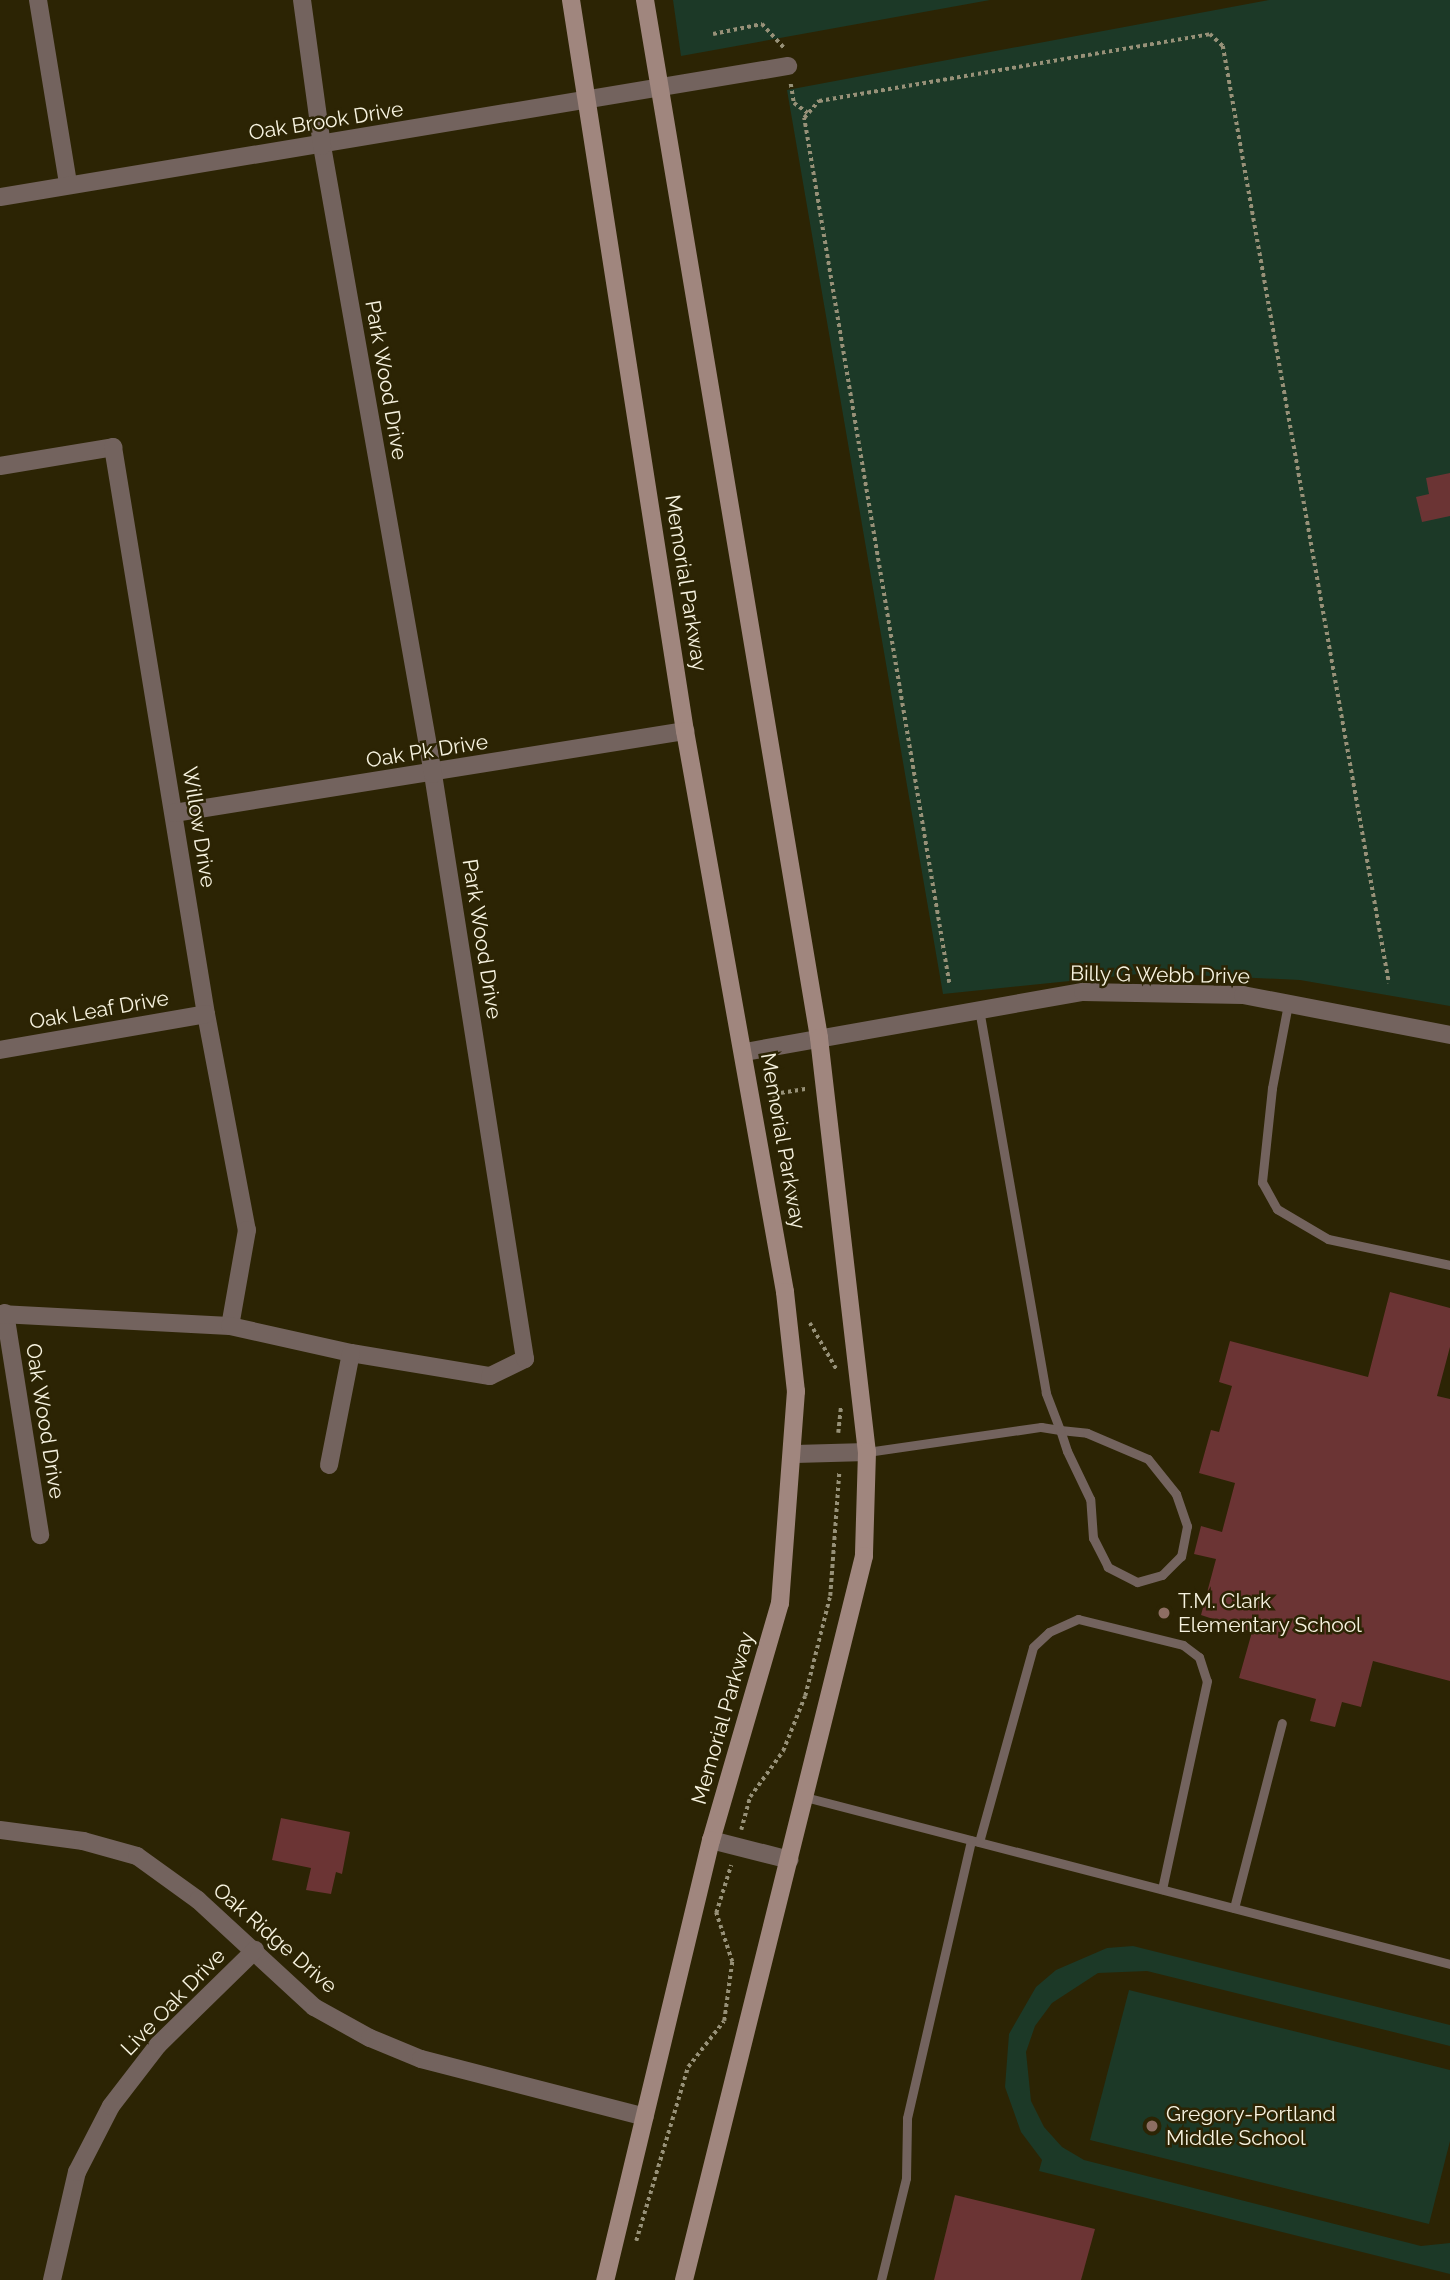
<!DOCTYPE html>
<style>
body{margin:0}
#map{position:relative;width:1450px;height:2280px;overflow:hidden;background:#2c2404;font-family:Raleway,sans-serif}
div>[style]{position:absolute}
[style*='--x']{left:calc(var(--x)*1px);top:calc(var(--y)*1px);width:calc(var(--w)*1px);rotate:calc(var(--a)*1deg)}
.green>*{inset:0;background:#1c3927}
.building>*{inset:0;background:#6b3434}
.path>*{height:3.5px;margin-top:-1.75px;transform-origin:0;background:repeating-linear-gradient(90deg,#979178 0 3.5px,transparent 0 7px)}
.lane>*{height:9px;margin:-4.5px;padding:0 4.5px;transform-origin:4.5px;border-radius:4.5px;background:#73635e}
.street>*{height:18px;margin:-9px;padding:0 9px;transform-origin:9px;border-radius:9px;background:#73635e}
.secondary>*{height:18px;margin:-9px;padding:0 9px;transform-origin:9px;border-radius:9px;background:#a0867e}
.dots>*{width:19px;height:19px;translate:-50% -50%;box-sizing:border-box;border:4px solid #2c2404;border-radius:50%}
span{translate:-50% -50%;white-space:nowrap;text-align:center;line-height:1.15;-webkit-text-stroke:5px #2c2404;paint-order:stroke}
.street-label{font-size:21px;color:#f7f3e0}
.poi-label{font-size:21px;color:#f7f3e0}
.left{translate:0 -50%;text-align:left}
</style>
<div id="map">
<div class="green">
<i style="clip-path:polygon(673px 0,990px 0,681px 56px)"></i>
<i style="clip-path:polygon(1269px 0,1450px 0,1450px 1006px,1300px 980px,1148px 973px,943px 994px,787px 90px)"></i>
<i style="clip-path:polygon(1133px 1946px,1450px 2025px,1450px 2046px,1147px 1971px,1098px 1973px,1052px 2003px,1035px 2026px,1026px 2052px,1031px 2101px,1044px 2127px,1062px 2147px,1084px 2160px,1421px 2246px,1450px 2243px,1450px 2274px,1039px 2171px,1042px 2160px,1021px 2132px,1005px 2087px,1009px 2034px,1036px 1987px,1056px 1970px,1107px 1948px)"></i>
<i style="clip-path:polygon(1129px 1990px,1450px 2070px,1450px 2141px,1429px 2224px,1090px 2140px)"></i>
</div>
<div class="building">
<i style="clip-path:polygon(1450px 473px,1450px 516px,1422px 522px,1416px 497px,1429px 494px,1426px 478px)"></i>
<i style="clip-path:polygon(1390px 1292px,1450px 1308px,1450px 1347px,1437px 1396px,1450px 1399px,1450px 1681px,1373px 1661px,1361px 1707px,1342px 1702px,1335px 1727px,1310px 1721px,1316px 1699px,1239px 1678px,1252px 1632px,1201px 1615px,1216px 1559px,1194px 1554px,1201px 1526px,1222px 1532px,1235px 1483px,1199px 1473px,1211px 1430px,1219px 1432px,1232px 1386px,1219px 1382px,1230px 1341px,1368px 1377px)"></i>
<i style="clip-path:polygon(281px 1818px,350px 1832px,342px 1874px,336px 1872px,331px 1894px,306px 1890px,311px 1868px,272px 1860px)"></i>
<i style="clip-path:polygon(955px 2195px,1095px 2229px,1081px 2280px,934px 2280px)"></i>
</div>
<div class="path">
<i style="--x:713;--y:34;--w:50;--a:-11.5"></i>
<i style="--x:762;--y:24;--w:34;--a:47"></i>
<i style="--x:791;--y:84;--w:19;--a:81"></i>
<i style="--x:794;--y:103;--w:17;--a:36"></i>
<i style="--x:949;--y:983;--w:877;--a:-99.52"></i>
<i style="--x:804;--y:118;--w:23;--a:-49"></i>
<i style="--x:819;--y:101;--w:397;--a:-9.7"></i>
<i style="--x:1210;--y:34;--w:18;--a:43"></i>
<i style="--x:1223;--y:46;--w:952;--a:79.95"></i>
<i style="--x:775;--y:1119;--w:25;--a:-92"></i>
<i style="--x:774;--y:1094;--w:33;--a:-9"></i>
<i style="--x:810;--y:1323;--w:54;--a:60.1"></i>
<i style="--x:838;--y:1433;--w:27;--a:-84"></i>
<i style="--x:741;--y:1830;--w:34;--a:-75"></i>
<i style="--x:750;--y:1797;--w:57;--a:-54.3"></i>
<i style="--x:783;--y:1751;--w:59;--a:-68.2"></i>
<i style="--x:805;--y:1696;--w:103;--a:-76"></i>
<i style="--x:830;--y:1596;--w:124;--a:-85.8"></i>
<i style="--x:636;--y:2241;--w:182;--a:-73.4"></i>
<i style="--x:688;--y:2067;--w:58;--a:-52"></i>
<i style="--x:724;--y:2021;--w:60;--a:-82.3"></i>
<i style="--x:732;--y:1962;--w:52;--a:-108.1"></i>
<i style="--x:716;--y:1913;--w:50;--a:-72.6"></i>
</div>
<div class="lane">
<i style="--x:1288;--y:1004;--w:86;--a:100.8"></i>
<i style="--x:1272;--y:1088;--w:95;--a:96.1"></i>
<i style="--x:1262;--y:1182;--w:31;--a:61"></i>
<i style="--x:1277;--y:1209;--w:59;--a:30.5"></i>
<i style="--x:1328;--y:1239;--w:125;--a:12"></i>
<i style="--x:867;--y:1452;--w:176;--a:-8.2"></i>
<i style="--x:1041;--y:1427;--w:19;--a:9"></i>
<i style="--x:1060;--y:1430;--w:27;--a:6"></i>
<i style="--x:1087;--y:1433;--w:66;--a:23.1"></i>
<i style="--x:1148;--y:1459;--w:45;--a:51.3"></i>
<i style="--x:1176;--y:1494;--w:34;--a:71"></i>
<i style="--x:1187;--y:1526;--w:31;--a:101"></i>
<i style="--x:1181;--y:1556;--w:27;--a:135"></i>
<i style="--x:1162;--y:1575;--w:26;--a:164"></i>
<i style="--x:1137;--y:1582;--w:33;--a:-153"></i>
<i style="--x:1108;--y:1567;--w:33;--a:-117"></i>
<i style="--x:1093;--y:1538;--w:39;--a:-94"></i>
<i style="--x:1090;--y:1499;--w:53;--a:-115.6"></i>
<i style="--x:1067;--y:1451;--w:22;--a:-108"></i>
<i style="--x:1060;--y:1430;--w:40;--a:-111"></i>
<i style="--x:1046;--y:1393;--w:391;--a:-99.9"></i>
<i style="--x:805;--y:1797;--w:666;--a:14.52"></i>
<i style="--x:979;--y:1842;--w:202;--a:-74.5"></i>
<i style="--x:1033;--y:1647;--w:22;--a:-43"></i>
<i style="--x:1049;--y:1632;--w:32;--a:-24"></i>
<i style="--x:1078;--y:1619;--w:108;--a:13.9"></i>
<i style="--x:1183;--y:1645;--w:20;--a:37"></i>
<i style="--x:1199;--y:1657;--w:25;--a:72"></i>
<i style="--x:1207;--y:1681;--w:213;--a:102.2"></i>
<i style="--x:1234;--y:1908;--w:191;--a:-75.5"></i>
<i style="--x:881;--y:2280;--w:105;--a:-76.2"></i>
<i style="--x:906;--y:2178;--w:60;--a:-89"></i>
<i style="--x:907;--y:2118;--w:285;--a:-77"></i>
</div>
<div class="street">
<i style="--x:38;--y:0;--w:186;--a:80.7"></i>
<i style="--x:0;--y:197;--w:799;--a:-9.44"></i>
<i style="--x:0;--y:466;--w:115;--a:-9.5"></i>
<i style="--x:113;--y:447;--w:575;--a:80.69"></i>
<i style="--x:206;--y:1014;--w:220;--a:79.3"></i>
<i style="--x:247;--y:1230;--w:97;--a:100"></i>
<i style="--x:174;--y:813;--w:518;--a:-9.12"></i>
<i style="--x:0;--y:1050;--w:209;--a:-9.9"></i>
<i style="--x:745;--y:1052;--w:343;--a:-10.1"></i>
<i style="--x:1083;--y:992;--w:160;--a:1.1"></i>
<i style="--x:1243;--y:995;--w:211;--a:10.9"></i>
<i style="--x:5;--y:1313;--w:225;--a:81"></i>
<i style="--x:0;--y:1314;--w:230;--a:3"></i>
<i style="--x:230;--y:1326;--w:124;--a:12.6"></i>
<i style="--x:351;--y:1353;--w:141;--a:9.4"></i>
<i style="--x:490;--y:1376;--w:39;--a:-26"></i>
<i style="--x:525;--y:1359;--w:592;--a:-98.94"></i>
<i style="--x:433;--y:774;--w:638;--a:-100.02"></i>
<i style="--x:322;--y:146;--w:147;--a:-97.8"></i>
<i style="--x:795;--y:1454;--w:72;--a:-1.6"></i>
<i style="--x:329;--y:1465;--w:114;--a:-78.9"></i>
<i style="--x:0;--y:1830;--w:84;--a:7.5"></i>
<i style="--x:83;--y:1841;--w:56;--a:15.5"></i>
<i style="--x:137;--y:1856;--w:75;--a:35.8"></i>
<i style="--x:198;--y:1900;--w:158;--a:42.7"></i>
<i style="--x:314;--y:2007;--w:64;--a:29"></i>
<i style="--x:370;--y:2038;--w:55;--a:22.4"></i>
<i style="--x:421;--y:2059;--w:231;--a:14.5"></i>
<i style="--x:711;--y:1840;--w:81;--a:14.2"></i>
<i style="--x:52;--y:2280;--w:111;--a:-77"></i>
<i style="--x:77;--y:2172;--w:74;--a:-62.7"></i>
<i style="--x:111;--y:2106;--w:77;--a:-52.4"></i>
<i style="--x:158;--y:2045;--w:136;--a:-44.4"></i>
</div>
<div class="secondary">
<i style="--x:571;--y:0;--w:740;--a:81.14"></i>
<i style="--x:685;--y:731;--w:570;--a:79.89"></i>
<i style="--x:785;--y:1292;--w:100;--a:83.7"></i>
<i style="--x:796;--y:1391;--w:213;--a:94.3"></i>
<i style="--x:780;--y:1603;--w:247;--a:106.2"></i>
<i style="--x:711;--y:1840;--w:453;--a:103.5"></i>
<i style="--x:645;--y:0;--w:1052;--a:80.48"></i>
<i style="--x:819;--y:1038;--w:417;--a:83.4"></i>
<i style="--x:867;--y:1452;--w:104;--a:91.7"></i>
<i style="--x:864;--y:1556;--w:746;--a:103.96"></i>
</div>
<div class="dots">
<i style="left:1164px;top:1613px;background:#8d6e63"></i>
<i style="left:1152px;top:2126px;background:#8d6e63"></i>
</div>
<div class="street-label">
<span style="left:326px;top:121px;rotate:-9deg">Oak Brook Drive</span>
<span style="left:386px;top:380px;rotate:80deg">Park Wood Drive</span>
<span style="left:686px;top:583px;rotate:81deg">Memorial Parkway</span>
<span style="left:427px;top:751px;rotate:-9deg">Oak Pk Drive</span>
<span style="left:199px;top:827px;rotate:81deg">Willow Drive</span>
<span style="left:482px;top:939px;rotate:81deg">Park Wood Drive</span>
<span style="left:1160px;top:975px;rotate:1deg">Billy G Webb Drive</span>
<span style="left:99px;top:1010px;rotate:-10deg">Oak Leaf Drive</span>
<span style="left:783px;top:1141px;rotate:80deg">Memorial Parkway</span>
<span style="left:45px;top:1421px;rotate:81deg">Oak Wood Drive</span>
<span style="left:723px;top:1718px;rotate:-74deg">Memorial Parkway</span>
<span style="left:275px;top:1938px;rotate:41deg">Oak Ridge Drive</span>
<span style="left:173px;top:2002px;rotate:-46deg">Live Oak Drive</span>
</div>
<div class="poi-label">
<span class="left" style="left:1178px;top:1613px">T.M. Clark<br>Elementary School</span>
<span class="left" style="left:1166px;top:2126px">Gregory-Portland<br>Middle School</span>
</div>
</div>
